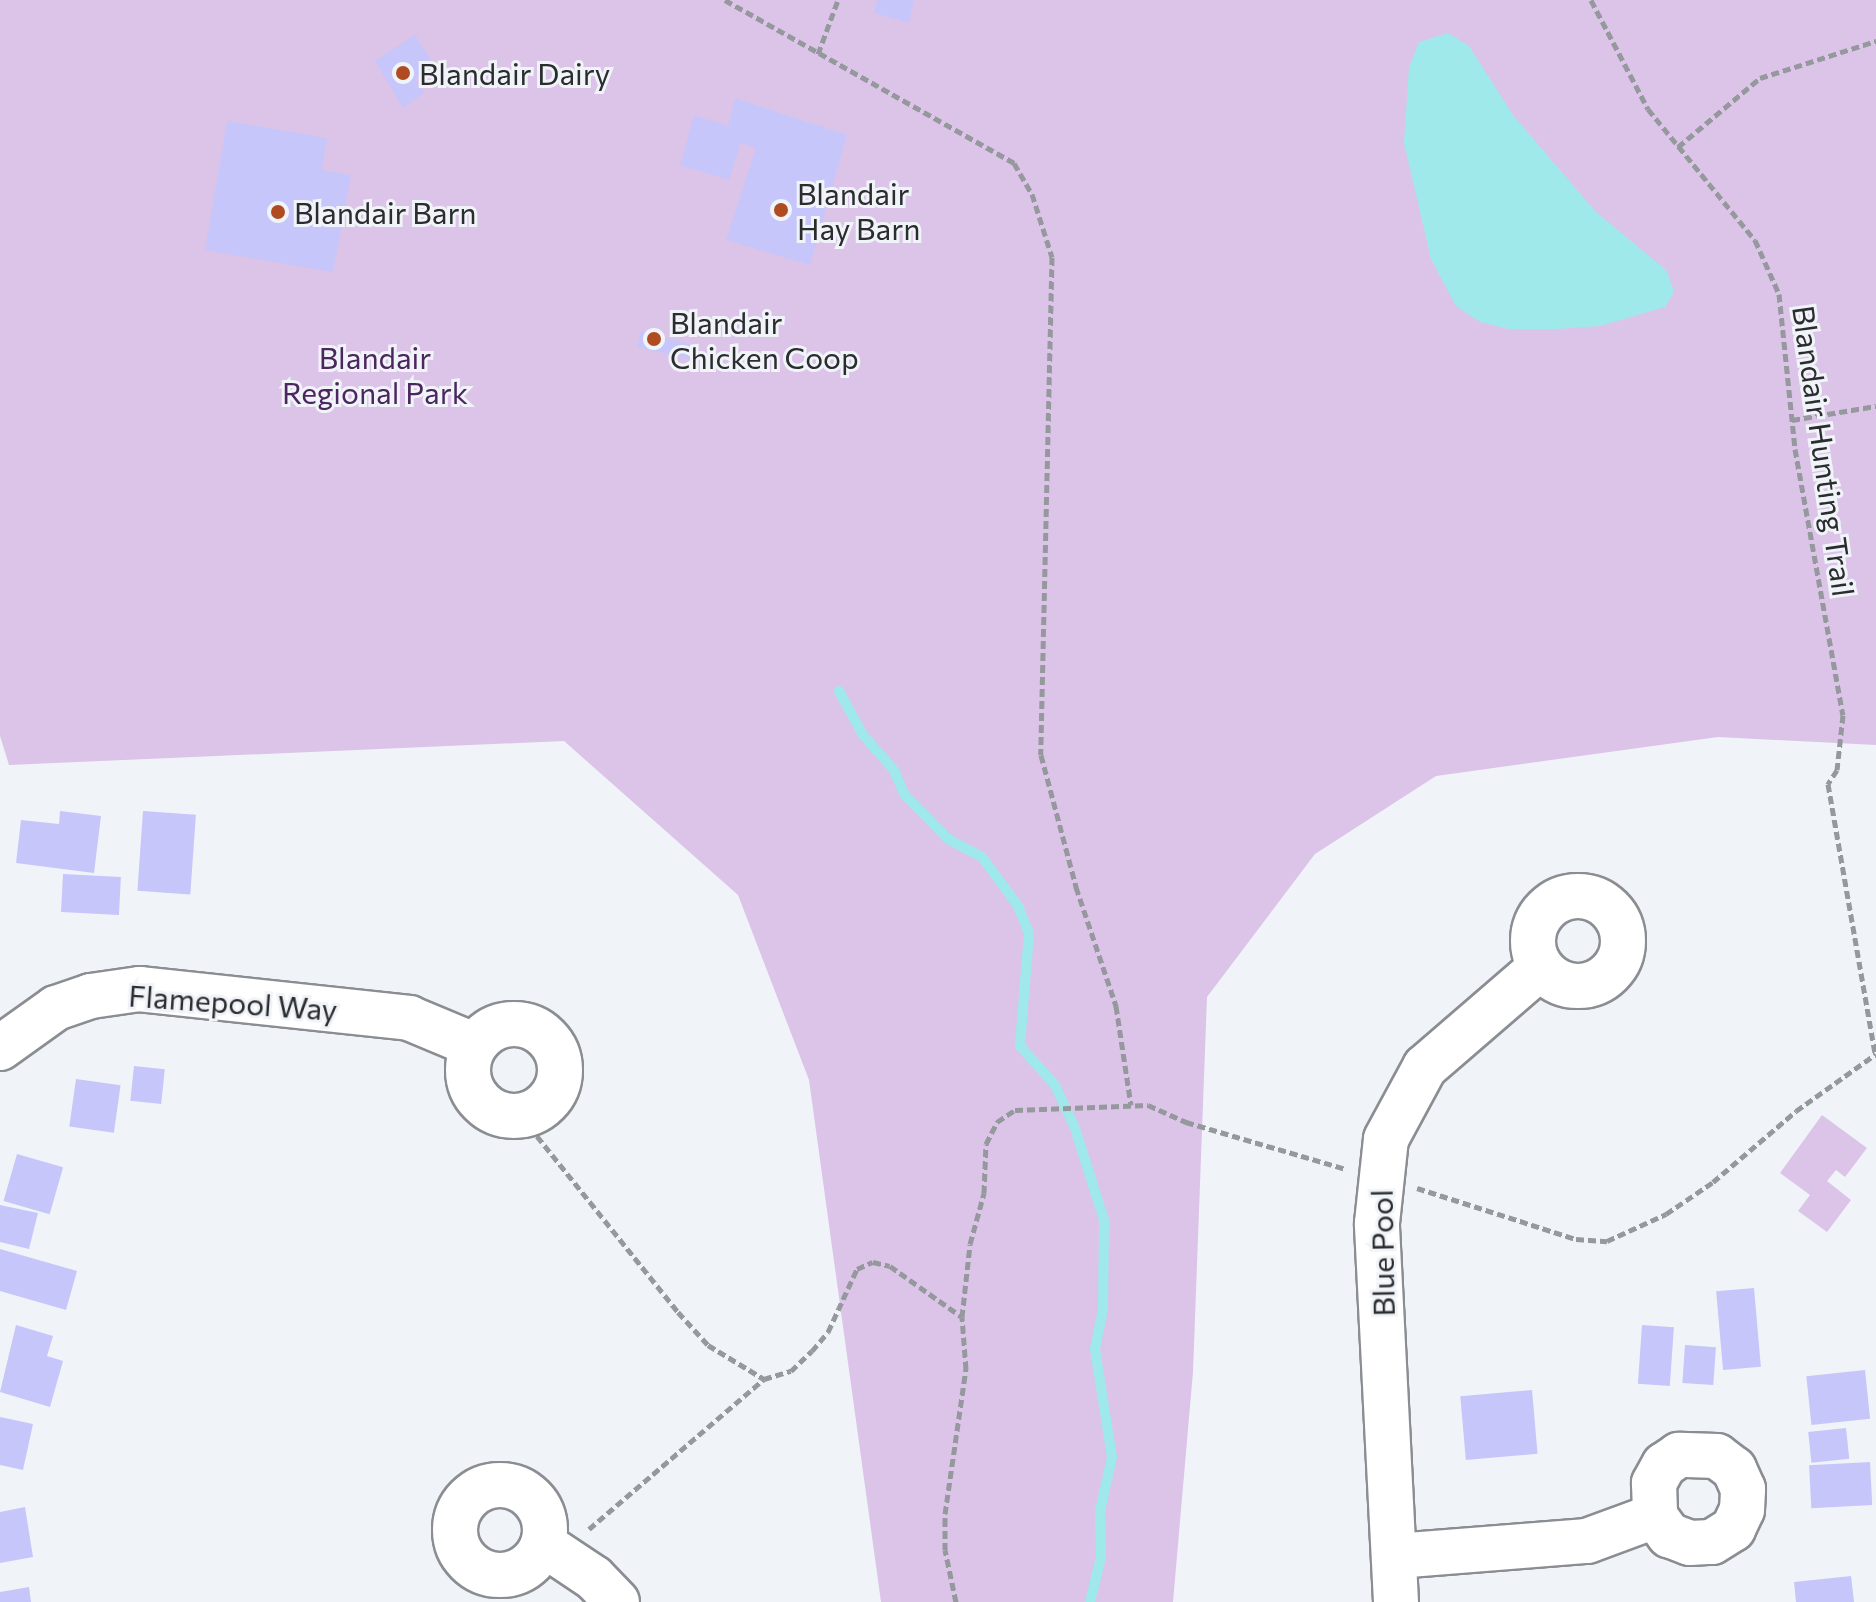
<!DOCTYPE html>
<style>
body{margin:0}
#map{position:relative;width:1876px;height:1602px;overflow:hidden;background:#f0f4f9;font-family:Commissioner,sans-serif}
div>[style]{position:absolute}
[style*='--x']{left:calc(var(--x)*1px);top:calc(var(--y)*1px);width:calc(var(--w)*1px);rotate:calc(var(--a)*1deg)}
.green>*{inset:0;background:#dbc4e8}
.water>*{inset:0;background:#9fe9ea}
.stream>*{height:10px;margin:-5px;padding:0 5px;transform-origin:5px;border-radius:5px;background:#9fe9ea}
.building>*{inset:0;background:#c6c6fa;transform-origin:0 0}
.path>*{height:5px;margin-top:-2.5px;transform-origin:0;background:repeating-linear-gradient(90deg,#95989c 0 8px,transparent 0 12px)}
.roads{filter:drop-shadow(2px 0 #8a8e93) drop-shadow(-2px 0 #8a8e93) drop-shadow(0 2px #8a8e93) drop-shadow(0 -2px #8a8e93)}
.minor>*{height:44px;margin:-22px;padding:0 22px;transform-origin:22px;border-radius:22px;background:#fff}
.minor>.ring{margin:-22px;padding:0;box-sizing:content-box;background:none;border:44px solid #fff;border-radius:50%}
.dots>*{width:22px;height:22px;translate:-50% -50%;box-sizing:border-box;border:4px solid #f0f4f9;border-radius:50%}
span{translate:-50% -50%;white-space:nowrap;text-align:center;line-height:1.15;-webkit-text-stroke:6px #f0f4f9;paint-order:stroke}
.poi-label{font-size:30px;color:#2a2c2e}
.left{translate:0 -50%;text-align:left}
.park-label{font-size:30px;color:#4c265f}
.street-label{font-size:30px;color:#2a2c2e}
</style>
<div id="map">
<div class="green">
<i style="clip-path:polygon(0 0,1876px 0,1876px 745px,1718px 737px,1436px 776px,1315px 854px,1207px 997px,1193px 1372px,1173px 1602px,881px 1602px,809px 1080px,738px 895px,564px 741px,9px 765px,0 736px)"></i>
<i style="clip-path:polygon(1822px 1115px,1867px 1148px,1845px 1177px,1836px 1170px,1827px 1181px,1851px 1200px,1827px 1232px,1798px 1211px,1810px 1195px,1780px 1173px)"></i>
</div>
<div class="water">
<i style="clip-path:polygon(1448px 33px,1469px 46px,1513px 115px,1595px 211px,1667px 271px,1674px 292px,1665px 307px,1600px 326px,1557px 329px,1509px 329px,1480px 322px,1456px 306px,1431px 259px,1404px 143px,1409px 67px,1419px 42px)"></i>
</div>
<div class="stream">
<i style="--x:839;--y:691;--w:50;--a:61.4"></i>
<i style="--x:863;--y:735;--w:47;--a:48.5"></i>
<i style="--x:894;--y:770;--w:26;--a:67"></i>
<i style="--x:904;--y:794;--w:63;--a:45.6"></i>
<i style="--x:948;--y:839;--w:38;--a:28"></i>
<i style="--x:982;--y:857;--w:61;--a:53.7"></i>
<i style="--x:1018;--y:906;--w:29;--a:68"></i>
<i style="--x:1029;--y:933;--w:113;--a:94.6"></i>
<i style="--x:1020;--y:1046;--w:52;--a:48.1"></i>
<i style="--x:1055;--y:1085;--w:47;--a:65.1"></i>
<i style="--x:1075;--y:1128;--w:96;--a:72.5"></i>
<i style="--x:1104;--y:1220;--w:89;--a:90.6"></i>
<i style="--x:1103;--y:1309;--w:41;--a:101.3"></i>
<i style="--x:1095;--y:1349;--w:109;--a:81.1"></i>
<i style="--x:1112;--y:1457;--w:55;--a:102.5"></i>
<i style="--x:1100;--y:1511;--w:46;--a:88.8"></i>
<i style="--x:1101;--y:1557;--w:46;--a:103.7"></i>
</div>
<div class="building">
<i style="clip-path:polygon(877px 0,914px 0,909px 23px,874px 13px)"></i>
<i style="clip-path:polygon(415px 35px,435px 66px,415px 79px,424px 93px,403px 108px,375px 61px)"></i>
<i style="clip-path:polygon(735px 98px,847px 135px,810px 265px,726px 240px,756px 148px,741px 143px,729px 180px,680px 165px,694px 115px,728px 126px)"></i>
<i style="clip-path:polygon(227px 121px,327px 138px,322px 170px,351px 175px,333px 272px,205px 250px)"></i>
<i style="clip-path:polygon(641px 331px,699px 347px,698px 361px,637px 347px)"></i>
<i style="clip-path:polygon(60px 811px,101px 816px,94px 873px,16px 863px,21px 820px,59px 824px)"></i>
<i style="left:143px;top:811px;width:53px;height:80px;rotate:4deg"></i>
<i style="left:63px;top:874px;width:58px;height:38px;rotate:3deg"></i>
<i style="left:134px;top:1066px;width:31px;height:35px;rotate:6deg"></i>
<i style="left:76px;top:1079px;width:45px;height:48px;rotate:8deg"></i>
<i style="left:17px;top:1154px;width:48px;height:49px;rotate:16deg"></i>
<i style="clip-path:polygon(0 1205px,38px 1213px,29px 1249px,0 1242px)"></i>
<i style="clip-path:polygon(0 1249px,77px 1271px,66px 1310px,0 1291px)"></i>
<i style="left:1754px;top:1288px;width:79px;height:38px;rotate:85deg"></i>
<i style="clip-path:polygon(16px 1325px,53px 1336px,47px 1356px,63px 1361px,50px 1407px,0 1392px)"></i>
<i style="left:1642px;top:1325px;width:32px;height:59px;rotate:4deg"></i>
<i style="left:1685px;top:1345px;width:31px;height:38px;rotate:4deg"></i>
<i style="left:1865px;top:1370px;width:49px;height:59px;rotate:84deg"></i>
<i style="left:1532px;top:1390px;width:64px;height:72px;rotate:85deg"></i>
<i style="clip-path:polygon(0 1417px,33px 1424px,23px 1470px,0 1465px)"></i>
<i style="left:1846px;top:1428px;width:31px;height:38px;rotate:84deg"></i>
<i style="left:1870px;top:1462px;width:43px;height:61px;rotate:87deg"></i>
<i style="clip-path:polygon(25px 1507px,33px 1557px,0 1563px,0 1512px)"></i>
<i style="clip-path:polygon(1851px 1576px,1854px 1602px,1796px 1602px,1794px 1582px)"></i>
<i style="clip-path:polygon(29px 1587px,31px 1602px,0 1602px,0 1592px)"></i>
</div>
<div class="path">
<i style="--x:725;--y:0;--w:332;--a:29.4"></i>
<i style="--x:1014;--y:163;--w:36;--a:60"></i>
<i style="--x:1032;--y:194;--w:66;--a:72.4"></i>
<i style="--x:1052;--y:257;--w:498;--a:91.3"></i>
<i style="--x:1041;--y:755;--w:137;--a:75.1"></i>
<i style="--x:1076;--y:887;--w:126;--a:71.4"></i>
<i style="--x:1116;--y:1006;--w:100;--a:81.4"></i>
<i style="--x:1591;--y:0;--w:123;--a:62.4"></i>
<i style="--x:1648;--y:109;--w:169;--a:50.8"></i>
<i style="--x:1755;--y:240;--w:59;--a:66"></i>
<i style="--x:1779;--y:294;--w:156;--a:84.1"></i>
<i style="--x:1795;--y:449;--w:270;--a:79.8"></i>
<i style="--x:1843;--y:715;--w:55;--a:96.2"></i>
<i style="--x:1837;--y:770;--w:17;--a:123"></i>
<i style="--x:1828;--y:784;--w:274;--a:80.1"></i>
<i style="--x:818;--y:54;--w:58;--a:-69.7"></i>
<i style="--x:1678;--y:147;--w:107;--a:-40.1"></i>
<i style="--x:1760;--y:78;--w:122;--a:-17.7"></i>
<i style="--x:1792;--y:420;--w:85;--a:-9.5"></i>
<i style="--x:527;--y:1115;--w:23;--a:65"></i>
<i style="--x:537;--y:1136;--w:226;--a:51.3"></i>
<i style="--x:678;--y:1312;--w:45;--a:47.7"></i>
<i style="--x:708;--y:1345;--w:66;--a:31.3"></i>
<i style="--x:764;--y:1379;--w:28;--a:-17"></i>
<i style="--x:791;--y:1371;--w:29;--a:-44"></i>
<i style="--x:812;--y:1351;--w:25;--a:-50"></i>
<i style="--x:828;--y:1332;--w:69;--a:-65.3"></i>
<i style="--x:857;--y:1269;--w:17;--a:-24"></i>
<i style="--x:873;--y:1262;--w:17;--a:13"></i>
<i style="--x:890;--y:1266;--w:88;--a:35.3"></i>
<i style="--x:1417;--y:1188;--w:167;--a:17.8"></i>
<i style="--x:1576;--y:1239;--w:31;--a:4"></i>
<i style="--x:1607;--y:1241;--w:65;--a:-24.6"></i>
<i style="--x:1666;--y:1214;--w:57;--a:-34.2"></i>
<i style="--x:1713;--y:1182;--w:109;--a:-40.5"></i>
<i style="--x:1796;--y:1111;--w:98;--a:-35.5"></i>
<i style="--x:589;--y:1529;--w:230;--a:-40.6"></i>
<i style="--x:956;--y:1602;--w:53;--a:-101.9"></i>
<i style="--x:945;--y:1550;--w:36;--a:-90"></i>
<i style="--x:945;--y:1514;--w:147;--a:-81.8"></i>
<i style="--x:966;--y:1369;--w:52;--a:-94.4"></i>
<i style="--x:962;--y:1317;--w:73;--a:-83.7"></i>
<i style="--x:970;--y:1244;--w:53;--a:-74.6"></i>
<i style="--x:984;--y:1193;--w:49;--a:-87.7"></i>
<i style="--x:986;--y:1144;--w:25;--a:-63"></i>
<i style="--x:997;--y:1122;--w:22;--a:-34"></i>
<i style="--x:1015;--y:1110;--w:133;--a:-2.2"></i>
<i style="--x:1148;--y:1105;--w:42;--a:24.1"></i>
<i style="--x:1186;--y:1122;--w:167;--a:16.4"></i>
</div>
<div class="roads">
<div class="minor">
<i class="ring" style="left:1533px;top:896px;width:46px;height:46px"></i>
<i class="ring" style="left:468px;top:1024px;width:48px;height:48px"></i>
<i style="--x:0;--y:1048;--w:69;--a:-35.5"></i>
<i style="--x:56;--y:1008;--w:37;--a:-19"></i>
<i style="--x:91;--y:996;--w:49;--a:-8.3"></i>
<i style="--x:139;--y:989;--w:272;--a:6.1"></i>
<i style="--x:409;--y:1018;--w:70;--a:22.6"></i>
<i class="ring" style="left:455px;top:1485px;width:46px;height:46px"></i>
<i style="--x:543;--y:1544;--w:61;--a:33.7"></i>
<i style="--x:594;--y:1578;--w:33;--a:46"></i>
<i style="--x:1396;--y:1556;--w:192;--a:-4.5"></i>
<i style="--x:1587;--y:1541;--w:72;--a:-20.2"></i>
<i style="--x:1655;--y:1516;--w:24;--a:54"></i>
<i style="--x:1669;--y:1535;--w:22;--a:21"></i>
<i style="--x:1690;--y:1543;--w:22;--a:-3"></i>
<i style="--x:1712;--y:1542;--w:25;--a:-32"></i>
<i style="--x:1733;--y:1529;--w:21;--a:-65"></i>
<i style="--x:1742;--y:1510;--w:21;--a:-87"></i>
<i style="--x:1743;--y:1489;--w:22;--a:-114"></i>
<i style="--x:1734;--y:1469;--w:21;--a:-143"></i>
<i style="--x:1717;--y:1456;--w:38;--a:-178"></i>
<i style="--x:1679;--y:1455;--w:18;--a:146"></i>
<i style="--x:1664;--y:1465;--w:21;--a:119"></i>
<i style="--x:1654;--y:1483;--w:33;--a:88"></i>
<i style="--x:1396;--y:1602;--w:379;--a:-92.9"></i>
<i style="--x:1377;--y:1223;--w:84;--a:-83.9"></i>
<i style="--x:1386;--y:1139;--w:82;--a:-61.6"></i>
<i style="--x:1425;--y:1067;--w:153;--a:-40.8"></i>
</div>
</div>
<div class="dots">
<i style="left:403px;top:73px;background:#b04a20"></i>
<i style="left:781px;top:210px;background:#b04a20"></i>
<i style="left:278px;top:212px;background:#b04a20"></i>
<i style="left:654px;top:339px;background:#b04a20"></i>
</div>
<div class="poi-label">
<span class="left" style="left:419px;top:73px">Blandair Dairy</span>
<span class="left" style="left:797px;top:210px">Blandair<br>Hay Barn</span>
<span class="left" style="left:294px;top:212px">Blandair Barn</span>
<span class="left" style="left:670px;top:339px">Blandair<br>Chicken Coop</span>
</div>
<div class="park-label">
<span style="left:375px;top:374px">Blandair<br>Regional Park</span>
</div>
<div class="street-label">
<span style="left:1824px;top:451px;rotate:82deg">Blandair Hunting Trail</span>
<span style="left:233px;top:1002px;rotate:4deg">Flamepool Way</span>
<span style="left:1382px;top:1253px;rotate:-91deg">Blue Pool</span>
</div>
</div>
